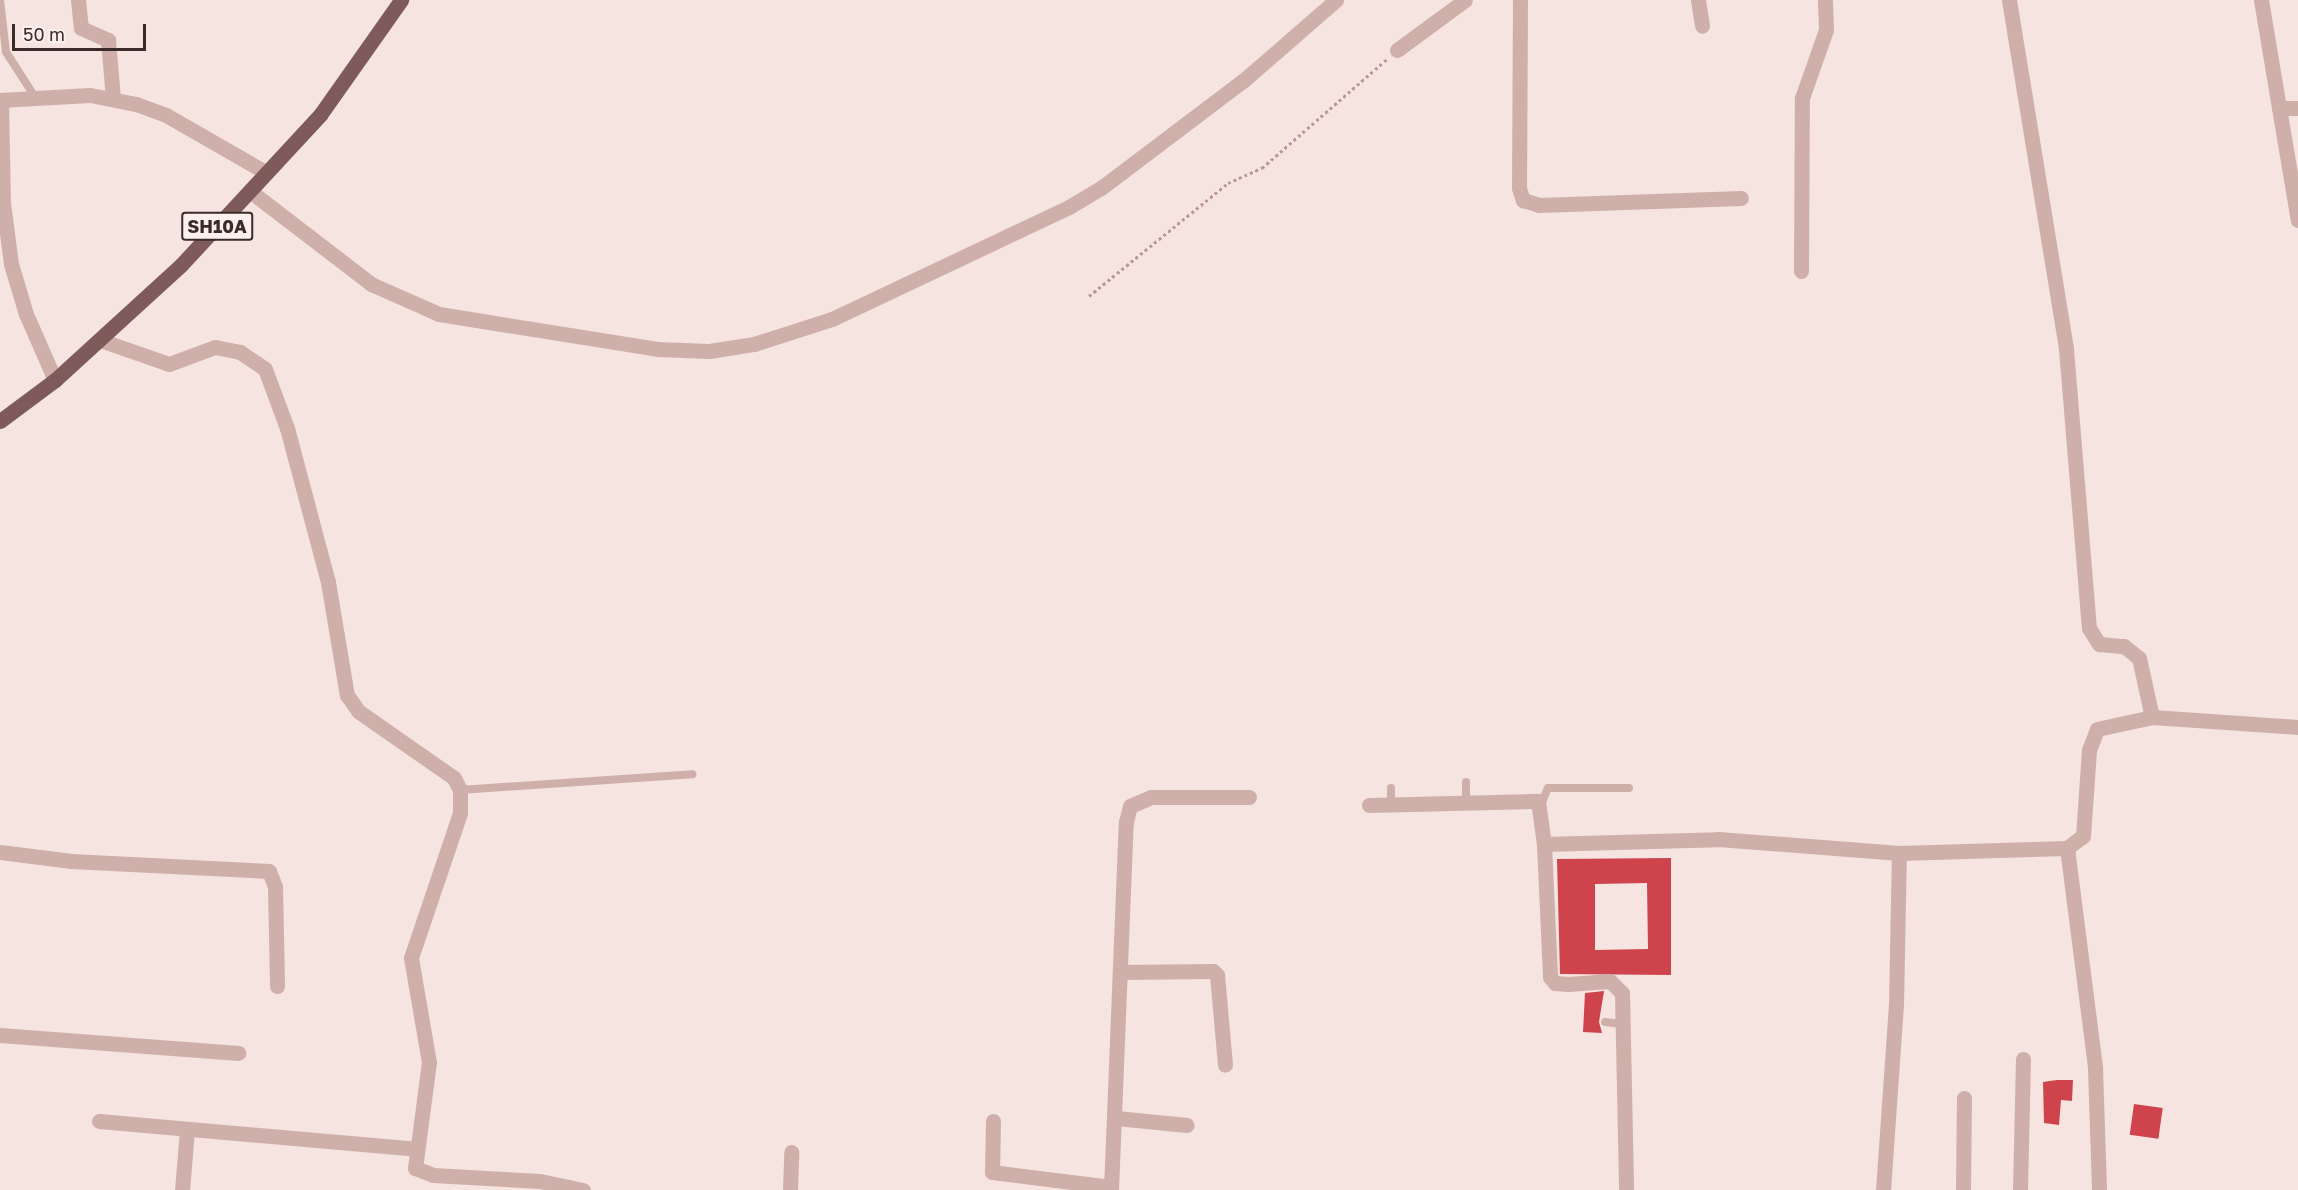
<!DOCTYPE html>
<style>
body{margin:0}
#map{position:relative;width:2298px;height:1190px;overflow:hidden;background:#f5e4df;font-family:"Golos Text",sans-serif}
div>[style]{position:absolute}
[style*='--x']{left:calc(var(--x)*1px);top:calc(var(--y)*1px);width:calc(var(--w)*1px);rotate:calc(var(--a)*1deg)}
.building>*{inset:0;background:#cf434d;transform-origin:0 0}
.path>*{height:3px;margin-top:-1.5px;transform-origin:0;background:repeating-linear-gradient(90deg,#bb9894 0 3px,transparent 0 6px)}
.service>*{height:8px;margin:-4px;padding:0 4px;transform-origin:4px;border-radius:4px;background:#cfafaa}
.minor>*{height:15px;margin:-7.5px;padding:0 7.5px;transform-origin:7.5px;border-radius:7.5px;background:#cfafaa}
.primary>*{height:15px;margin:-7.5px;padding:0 7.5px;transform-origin:7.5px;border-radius:7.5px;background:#7e5b5a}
span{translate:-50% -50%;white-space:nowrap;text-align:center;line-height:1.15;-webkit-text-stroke:6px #fcf0ed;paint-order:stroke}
.shield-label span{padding:2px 4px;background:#fcf0ed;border:2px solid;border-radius:4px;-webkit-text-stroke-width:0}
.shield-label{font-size:18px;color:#3b2a2a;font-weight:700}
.scale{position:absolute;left:12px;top:24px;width:134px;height:27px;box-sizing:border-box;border:3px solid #3b2a2a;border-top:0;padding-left:8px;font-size:18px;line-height:21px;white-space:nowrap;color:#3b2a2a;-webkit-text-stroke:4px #fcf0ed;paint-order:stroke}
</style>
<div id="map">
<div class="building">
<i style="clip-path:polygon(evenodd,1671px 858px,1671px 975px,1560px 974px,1557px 859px,1671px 858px,1647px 883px,1648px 949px,1595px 950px,1595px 884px,1647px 883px)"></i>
<i style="clip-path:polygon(1604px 991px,1599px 1022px,1602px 1033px,1583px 1032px,1585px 993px)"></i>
<i style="clip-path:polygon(2057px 1080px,2073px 1080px,2072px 1101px,2061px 1100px,2059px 1125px,2044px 1123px,2043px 1082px)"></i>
<i style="left:2134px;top:1104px;width:29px;height:31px;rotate:8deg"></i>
</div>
<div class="path">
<i style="--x:1089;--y:296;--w:179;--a:-39.1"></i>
<i style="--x:1228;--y:183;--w:37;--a:-24"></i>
<i style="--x:1262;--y:168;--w:166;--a:-41.1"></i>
</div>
<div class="service">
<i style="--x:0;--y:0;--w:52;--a:83.4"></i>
<i style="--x:6;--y:52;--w:54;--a:57.2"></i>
<i style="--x:1391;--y:788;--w:16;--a:90"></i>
<i style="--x:460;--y:790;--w:233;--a:-3.9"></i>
<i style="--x:1466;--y:801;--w:19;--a:-90"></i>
<i style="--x:1541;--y:805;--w:18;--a:-68"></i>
<i style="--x:1548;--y:788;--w:81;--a:0"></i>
<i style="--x:1605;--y:1022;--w:16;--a:7"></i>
</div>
<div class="minor">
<i style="--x:78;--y:0;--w:28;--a:84"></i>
<i style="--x:81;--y:28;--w:30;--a:24"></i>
<i style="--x:108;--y:40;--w:58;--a:85.1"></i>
<i style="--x:1520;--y:0;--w:188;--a:90.3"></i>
<i style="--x:1519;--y:188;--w:13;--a:72"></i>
<i style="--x:1523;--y:200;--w:17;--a:17"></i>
<i style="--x:1539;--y:205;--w:202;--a:-2"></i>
<i style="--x:1698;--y:0;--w:26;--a:81"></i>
<i style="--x:2009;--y:0;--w:354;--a:80.7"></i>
<i style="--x:2066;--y:349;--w:280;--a:85.3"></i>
<i style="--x:2089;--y:628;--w:19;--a:58"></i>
<i style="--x:2099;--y:644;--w:25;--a:5"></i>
<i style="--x:2124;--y:646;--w:19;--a:39"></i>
<i style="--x:2139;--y:658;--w:60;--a:77.6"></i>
<i style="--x:2261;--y:0;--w:223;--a:80.5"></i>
<i style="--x:1397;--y:50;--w:84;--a:-36.3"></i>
<i style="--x:0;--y:100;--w:90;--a:-3.2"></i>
<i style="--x:90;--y:95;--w:47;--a:11.1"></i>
<i style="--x:136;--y:104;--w:32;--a:20"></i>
<i style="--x:166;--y:115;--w:116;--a:29.9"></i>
<i style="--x:1;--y:100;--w:103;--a:88.9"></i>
<i style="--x:3;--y:203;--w:62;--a:82.5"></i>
<i style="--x:11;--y:264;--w:52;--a:73.3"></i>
<i style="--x:26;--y:314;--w:72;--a:66.3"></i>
<i style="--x:2279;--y:108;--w:19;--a:0"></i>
<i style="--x:250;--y:191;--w:153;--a:37.5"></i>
<i style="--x:371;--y:284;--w:74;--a:23.8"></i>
<i style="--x:439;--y:314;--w:221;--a:9.1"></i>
<i style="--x:657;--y:349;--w:52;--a:2.2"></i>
<i style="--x:709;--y:351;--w:46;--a:-8.8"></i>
<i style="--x:754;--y:344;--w:82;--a:-17.8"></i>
<i style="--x:832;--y:319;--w:262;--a:-25.3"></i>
<i style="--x:1069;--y:207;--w:37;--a:-31"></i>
<i style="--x:1101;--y:188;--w:179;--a:-37.1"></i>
<i style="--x:1244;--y:80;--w:122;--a:-41"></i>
<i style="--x:1801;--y:271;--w:173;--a:-89.7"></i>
<i style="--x:1802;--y:98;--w:72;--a:-70.6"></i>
<i style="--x:1826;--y:30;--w:30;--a:-92"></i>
<i style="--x:100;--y:340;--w:73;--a:19.2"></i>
<i style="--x:169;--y:364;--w:49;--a:-20.3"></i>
<i style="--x:215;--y:347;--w:25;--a:11"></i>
<i style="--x:240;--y:352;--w:30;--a:34"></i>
<i style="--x:265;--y:369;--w:63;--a:69.6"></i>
<i style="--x:287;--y:428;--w:159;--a:75.1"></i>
<i style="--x:328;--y:582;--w:115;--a:80.5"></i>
<i style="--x:347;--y:695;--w:19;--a:55"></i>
<i style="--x:358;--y:711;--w:117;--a:34.9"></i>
<i style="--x:454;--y:778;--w:13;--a:63"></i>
<i style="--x:460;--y:790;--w:23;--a:90"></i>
<i style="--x:460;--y:813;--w:153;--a:108.7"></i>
<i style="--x:411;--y:958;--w:106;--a:80.2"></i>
<i style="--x:429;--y:1062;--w:107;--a:97.5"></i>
<i style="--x:415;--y:1168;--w:19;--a:21"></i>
<i style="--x:433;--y:1175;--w:107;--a:3.2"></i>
<i style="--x:540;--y:1181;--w:44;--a:11.8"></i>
<i style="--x:1369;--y:805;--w:169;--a:-1.4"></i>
<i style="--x:1538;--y:801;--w:43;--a:82.1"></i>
<i style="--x:1544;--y:844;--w:133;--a:87.4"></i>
<i style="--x:1550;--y:977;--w:8;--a:50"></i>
<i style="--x:1555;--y:983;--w:13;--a:4"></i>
<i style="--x:1568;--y:984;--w:42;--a:-4.1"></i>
<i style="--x:1610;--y:981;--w:17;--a:45"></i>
<i style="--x:1622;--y:993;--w:197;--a:88.8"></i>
<i style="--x:1544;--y:844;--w:174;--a:-1.6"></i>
<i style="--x:1718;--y:839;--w:182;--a:4.4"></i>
<i style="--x:1899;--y:853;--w:168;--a:-1.7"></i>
<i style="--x:2067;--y:848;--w:20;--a:-37"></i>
<i style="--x:2083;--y:836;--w:86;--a:-86"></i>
<i style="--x:2089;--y:750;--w:22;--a:-69"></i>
<i style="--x:2097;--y:729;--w:56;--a:-12.3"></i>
<i style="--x:2152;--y:717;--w:146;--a:3.9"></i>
<i style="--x:2067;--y:848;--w:222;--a:82.7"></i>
<i style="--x:2095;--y:1068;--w:122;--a:88.1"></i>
<i style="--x:0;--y:852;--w:72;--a:7.2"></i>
<i style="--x:71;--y:861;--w:198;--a:2.9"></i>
<i style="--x:269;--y:871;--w:17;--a:69"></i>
<i style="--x:275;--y:887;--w:99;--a:88.8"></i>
<i style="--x:1120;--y:972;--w:93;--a:-0.6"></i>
<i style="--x:1213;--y:971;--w:6;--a:45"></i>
<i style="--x:1217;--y:975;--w:90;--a:84.9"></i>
<i style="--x:0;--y:1035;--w:239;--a:4.3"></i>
<i style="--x:1116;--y:1118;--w:71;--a:5.6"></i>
<i style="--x:99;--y:1121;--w:318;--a:5"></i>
<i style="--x:993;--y:1121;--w:51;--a:91.1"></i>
<i style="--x:992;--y:1172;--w:120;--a:7.2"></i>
<i style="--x:182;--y:1190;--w:60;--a:-85.2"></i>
<i style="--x:790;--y:1190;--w:38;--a:-88"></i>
<i style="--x:1111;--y:1190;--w:368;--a:-87.7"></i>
<i style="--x:1126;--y:822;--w:16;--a:-76"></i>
<i style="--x:1130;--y:806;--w:23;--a:-23"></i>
<i style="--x:1151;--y:797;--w:98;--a:0"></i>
<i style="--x:1883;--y:1190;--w:185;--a:-86"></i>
<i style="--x:1896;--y:1005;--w:152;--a:-88.9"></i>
<i style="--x:1963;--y:1190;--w:92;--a:-89.4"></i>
<i style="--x:2020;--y:1190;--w:131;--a:-88.7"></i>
</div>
<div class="primary">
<i style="--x:0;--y:421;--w:69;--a:-36.7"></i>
<i style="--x:55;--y:380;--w:171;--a:-42.4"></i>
<i style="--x:181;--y:265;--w:205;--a:-47.2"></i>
<i style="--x:320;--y:115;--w:141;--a:-54.8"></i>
</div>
<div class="shield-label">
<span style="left:217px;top:226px">SH10A</span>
</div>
<div class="scale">50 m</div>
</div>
